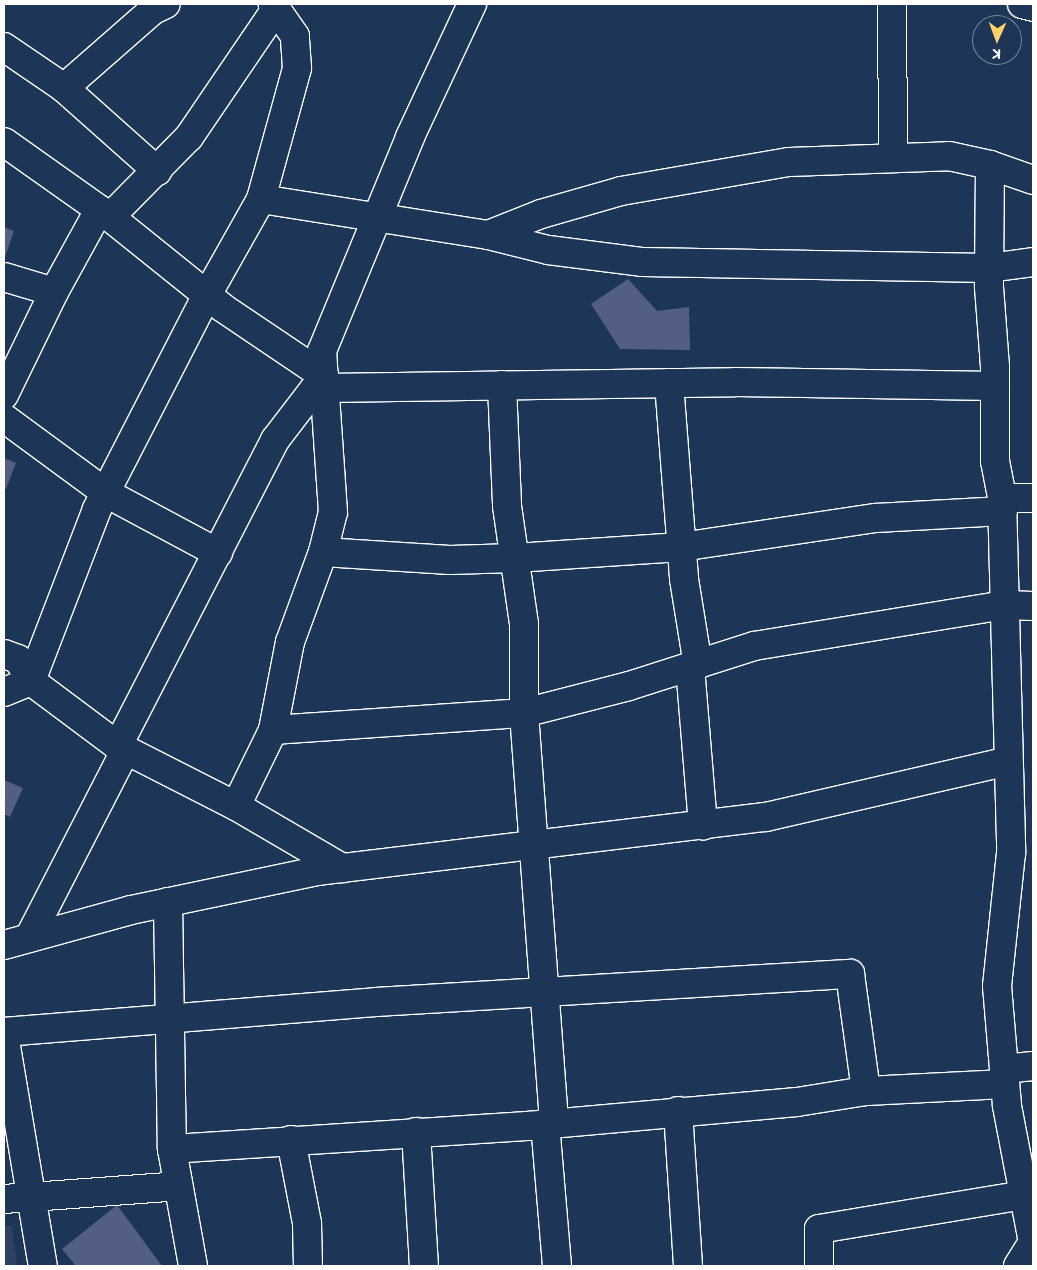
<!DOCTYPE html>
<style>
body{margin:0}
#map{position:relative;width:1037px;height:1270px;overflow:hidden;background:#1d3557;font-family:Mali,sans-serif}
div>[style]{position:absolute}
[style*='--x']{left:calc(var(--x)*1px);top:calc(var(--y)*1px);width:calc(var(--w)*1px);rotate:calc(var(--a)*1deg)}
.built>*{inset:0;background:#2d4165}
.building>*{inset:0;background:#535e85}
.roads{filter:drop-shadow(1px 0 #fff) drop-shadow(-1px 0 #fff) drop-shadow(0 1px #fff) drop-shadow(0 -1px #fff)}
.street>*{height:28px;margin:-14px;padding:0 14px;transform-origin:14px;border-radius:14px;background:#1d3557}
span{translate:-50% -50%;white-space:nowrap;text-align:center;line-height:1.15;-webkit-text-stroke:4px #1d3557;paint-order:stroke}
.frame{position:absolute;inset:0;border:5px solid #fff;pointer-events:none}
.north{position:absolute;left:972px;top:15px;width:50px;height:50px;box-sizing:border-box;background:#1d3557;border:1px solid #77869a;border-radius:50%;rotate:182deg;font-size:14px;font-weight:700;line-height:20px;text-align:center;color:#fff}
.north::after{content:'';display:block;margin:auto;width:18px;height:22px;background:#ffd166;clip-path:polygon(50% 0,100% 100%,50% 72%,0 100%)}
</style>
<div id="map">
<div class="built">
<i style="clip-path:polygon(4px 1226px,12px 1226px,17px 1266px,4px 1266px)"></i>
</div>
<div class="building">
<i style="clip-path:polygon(4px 227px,14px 231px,4px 260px)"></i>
<i style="clip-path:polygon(628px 279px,657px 311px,689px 307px,690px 350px,620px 349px,591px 304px)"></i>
<i style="clip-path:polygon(4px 458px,16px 463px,6px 489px,4px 488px)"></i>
<i style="clip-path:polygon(4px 780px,23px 788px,10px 817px,4px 814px)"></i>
<i style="clip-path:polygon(117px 1205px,162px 1266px,76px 1266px,62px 1249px)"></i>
</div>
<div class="roads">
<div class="street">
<i style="--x:892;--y:4;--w:153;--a:89.6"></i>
<i style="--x:1022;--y:4;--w:11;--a:15"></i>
<i style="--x:4;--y:47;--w:73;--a:34.3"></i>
<i style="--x:64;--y:88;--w:125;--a:41.7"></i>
<i style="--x:64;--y:88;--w:118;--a:-41.2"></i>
<i style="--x:153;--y:10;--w:14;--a:-25"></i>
<i style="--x:4;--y:142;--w:130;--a:35.3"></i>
<i style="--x:110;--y:217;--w:145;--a:38.8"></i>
<i style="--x:223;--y:308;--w:122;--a:34"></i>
<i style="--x:324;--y:376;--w:81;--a:127.4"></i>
<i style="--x:275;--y:440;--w:344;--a:117.2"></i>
<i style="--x:990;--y:165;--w:122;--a:90.5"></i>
<i style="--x:989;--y:287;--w:80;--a:85.7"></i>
<i style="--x:995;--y:367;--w:94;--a:90"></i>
<i style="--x:995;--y:461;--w:38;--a:79"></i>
<i style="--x:261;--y:199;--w:230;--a:9"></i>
<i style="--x:488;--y:235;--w:57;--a:-21.6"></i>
<i style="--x:541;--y:214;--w:83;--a:-16"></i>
<i style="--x:621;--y:191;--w:170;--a:-9.8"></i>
<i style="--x:789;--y:162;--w:160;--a:-2.1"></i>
<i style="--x:949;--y:156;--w:42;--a:12.4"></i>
<i style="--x:990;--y:165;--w:46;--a:19.2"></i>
<i style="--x:110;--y:217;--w:112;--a:-45.4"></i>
<i style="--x:189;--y:137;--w:155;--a:-55.8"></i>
<i style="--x:488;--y:235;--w:62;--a:14"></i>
<i style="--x:548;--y:250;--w:96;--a:7.2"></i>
<i style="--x:643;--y:262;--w:346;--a:1"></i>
<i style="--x:989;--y:268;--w:44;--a:-7.8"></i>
<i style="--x:4;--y:277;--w:52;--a:16.7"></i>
<i style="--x:669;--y:383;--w:197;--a:85.6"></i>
<i style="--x:684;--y:579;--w:87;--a:80.8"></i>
<i style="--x:502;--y:385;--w:121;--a:87.6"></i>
<i style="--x:507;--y:506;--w:119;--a:81.8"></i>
<i style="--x:524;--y:624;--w:89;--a:90"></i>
<i style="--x:524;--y:713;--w:410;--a:85.8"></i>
<i style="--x:325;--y:388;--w:410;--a:-0.8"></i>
<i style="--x:735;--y:382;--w:260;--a:0.9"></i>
<i style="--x:4;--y:395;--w:114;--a:-64.1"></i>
<i style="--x:54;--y:292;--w:94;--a:-61.2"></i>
<i style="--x:4;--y:418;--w:127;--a:36.3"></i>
<i style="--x:106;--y:493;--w:127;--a:28.2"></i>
<i style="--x:1033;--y:498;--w:31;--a:180"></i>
<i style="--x:1002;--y:498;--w:355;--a:88.5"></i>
<i style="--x:1011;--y:853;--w:134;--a:96"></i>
<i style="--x:997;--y:986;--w:120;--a:85.2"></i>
<i style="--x:1007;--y:1106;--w:138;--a:79.2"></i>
<i style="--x:323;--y:552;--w:127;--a:3.6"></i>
<i style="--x:450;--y:560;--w:65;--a:-1.8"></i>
<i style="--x:515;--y:558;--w:166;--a:-3.8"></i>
<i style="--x:681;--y:547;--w:197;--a:-8.5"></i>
<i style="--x:876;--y:518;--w:127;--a:-3.2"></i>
<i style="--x:4;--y:654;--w:15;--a:20"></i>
<i style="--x:18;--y:659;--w:26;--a:59"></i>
<i style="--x:31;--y:681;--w:109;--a:36.8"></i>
<i style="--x:118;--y:746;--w:132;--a:27"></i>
<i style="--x:236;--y:806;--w:123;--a:30.3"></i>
<i style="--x:690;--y:667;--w:159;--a:85.3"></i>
<i style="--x:4;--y:692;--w:29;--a:-22"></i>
<i style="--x:31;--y:681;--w:184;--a:-69"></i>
<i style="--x:97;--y:509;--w:241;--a:-62.8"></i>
<i style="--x:207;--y:295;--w:110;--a:-60.6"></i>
<i style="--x:261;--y:199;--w:136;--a:-74.6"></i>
<i style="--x:297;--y:68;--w:32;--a:-94"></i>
<i style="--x:295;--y:36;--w:39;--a:-125"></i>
<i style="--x:273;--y:730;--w:252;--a:-3.9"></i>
<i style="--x:524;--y:713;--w:108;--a:-14.4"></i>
<i style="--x:629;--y:686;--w:131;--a:-17.7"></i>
<i style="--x:754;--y:646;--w:254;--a:-9.3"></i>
<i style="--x:1005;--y:605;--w:28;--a:2"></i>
<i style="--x:236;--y:806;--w:85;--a:-64"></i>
<i style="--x:273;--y:730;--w:90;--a:-79.1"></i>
<i style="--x:290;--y:642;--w:96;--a:-69.9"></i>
<i style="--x:323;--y:552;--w:41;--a:-76"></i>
<i style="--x:333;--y:512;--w:161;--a:-93.9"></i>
<i style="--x:322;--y:351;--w:231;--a:-67.6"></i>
<i style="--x:410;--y:137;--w:147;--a:-65"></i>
<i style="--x:168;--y:902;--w:247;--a:89.1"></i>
<i style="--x:172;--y:1149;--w:119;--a:79.8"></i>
<i style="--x:29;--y:938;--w:210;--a:-62.8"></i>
<i style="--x:4;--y:945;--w:132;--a:-15.4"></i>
<i style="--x:131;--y:910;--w:191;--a:-11.8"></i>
<i style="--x:318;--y:871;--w:451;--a:-6.9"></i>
<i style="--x:766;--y:817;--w:248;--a:-13"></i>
<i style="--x:4;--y:1032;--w:374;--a:-4.6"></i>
<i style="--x:377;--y:1002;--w:474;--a:-3.4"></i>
<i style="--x:850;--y:974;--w:118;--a:82.2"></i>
<i style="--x:866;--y:1091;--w:139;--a:-2.9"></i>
<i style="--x:4;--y:1034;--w:235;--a:80.5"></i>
<i style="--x:1004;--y:1069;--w:29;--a:-6"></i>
<i style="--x:678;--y:1111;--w:155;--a:86.3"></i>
<i style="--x:545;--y:1123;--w:144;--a:85.2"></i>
<i style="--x:416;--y:1132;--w:134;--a:86.6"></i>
<i style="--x:291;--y:1140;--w:85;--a:79.1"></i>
<i style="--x:307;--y:1223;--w:43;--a:88.7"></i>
<i style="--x:172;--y:1149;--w:357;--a:-3.7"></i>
<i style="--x:528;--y:1126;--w:270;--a:-5.1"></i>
<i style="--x:797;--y:1102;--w:70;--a:-9.1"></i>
<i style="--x:4;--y:1199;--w:175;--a:-4.2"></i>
<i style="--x:819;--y:1266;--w:37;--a:-90"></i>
<i style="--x:819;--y:1229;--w:208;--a:-9.4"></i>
<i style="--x:1018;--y:1266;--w:28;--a:-58"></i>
</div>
</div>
<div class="frame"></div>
<div class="north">K</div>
</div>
